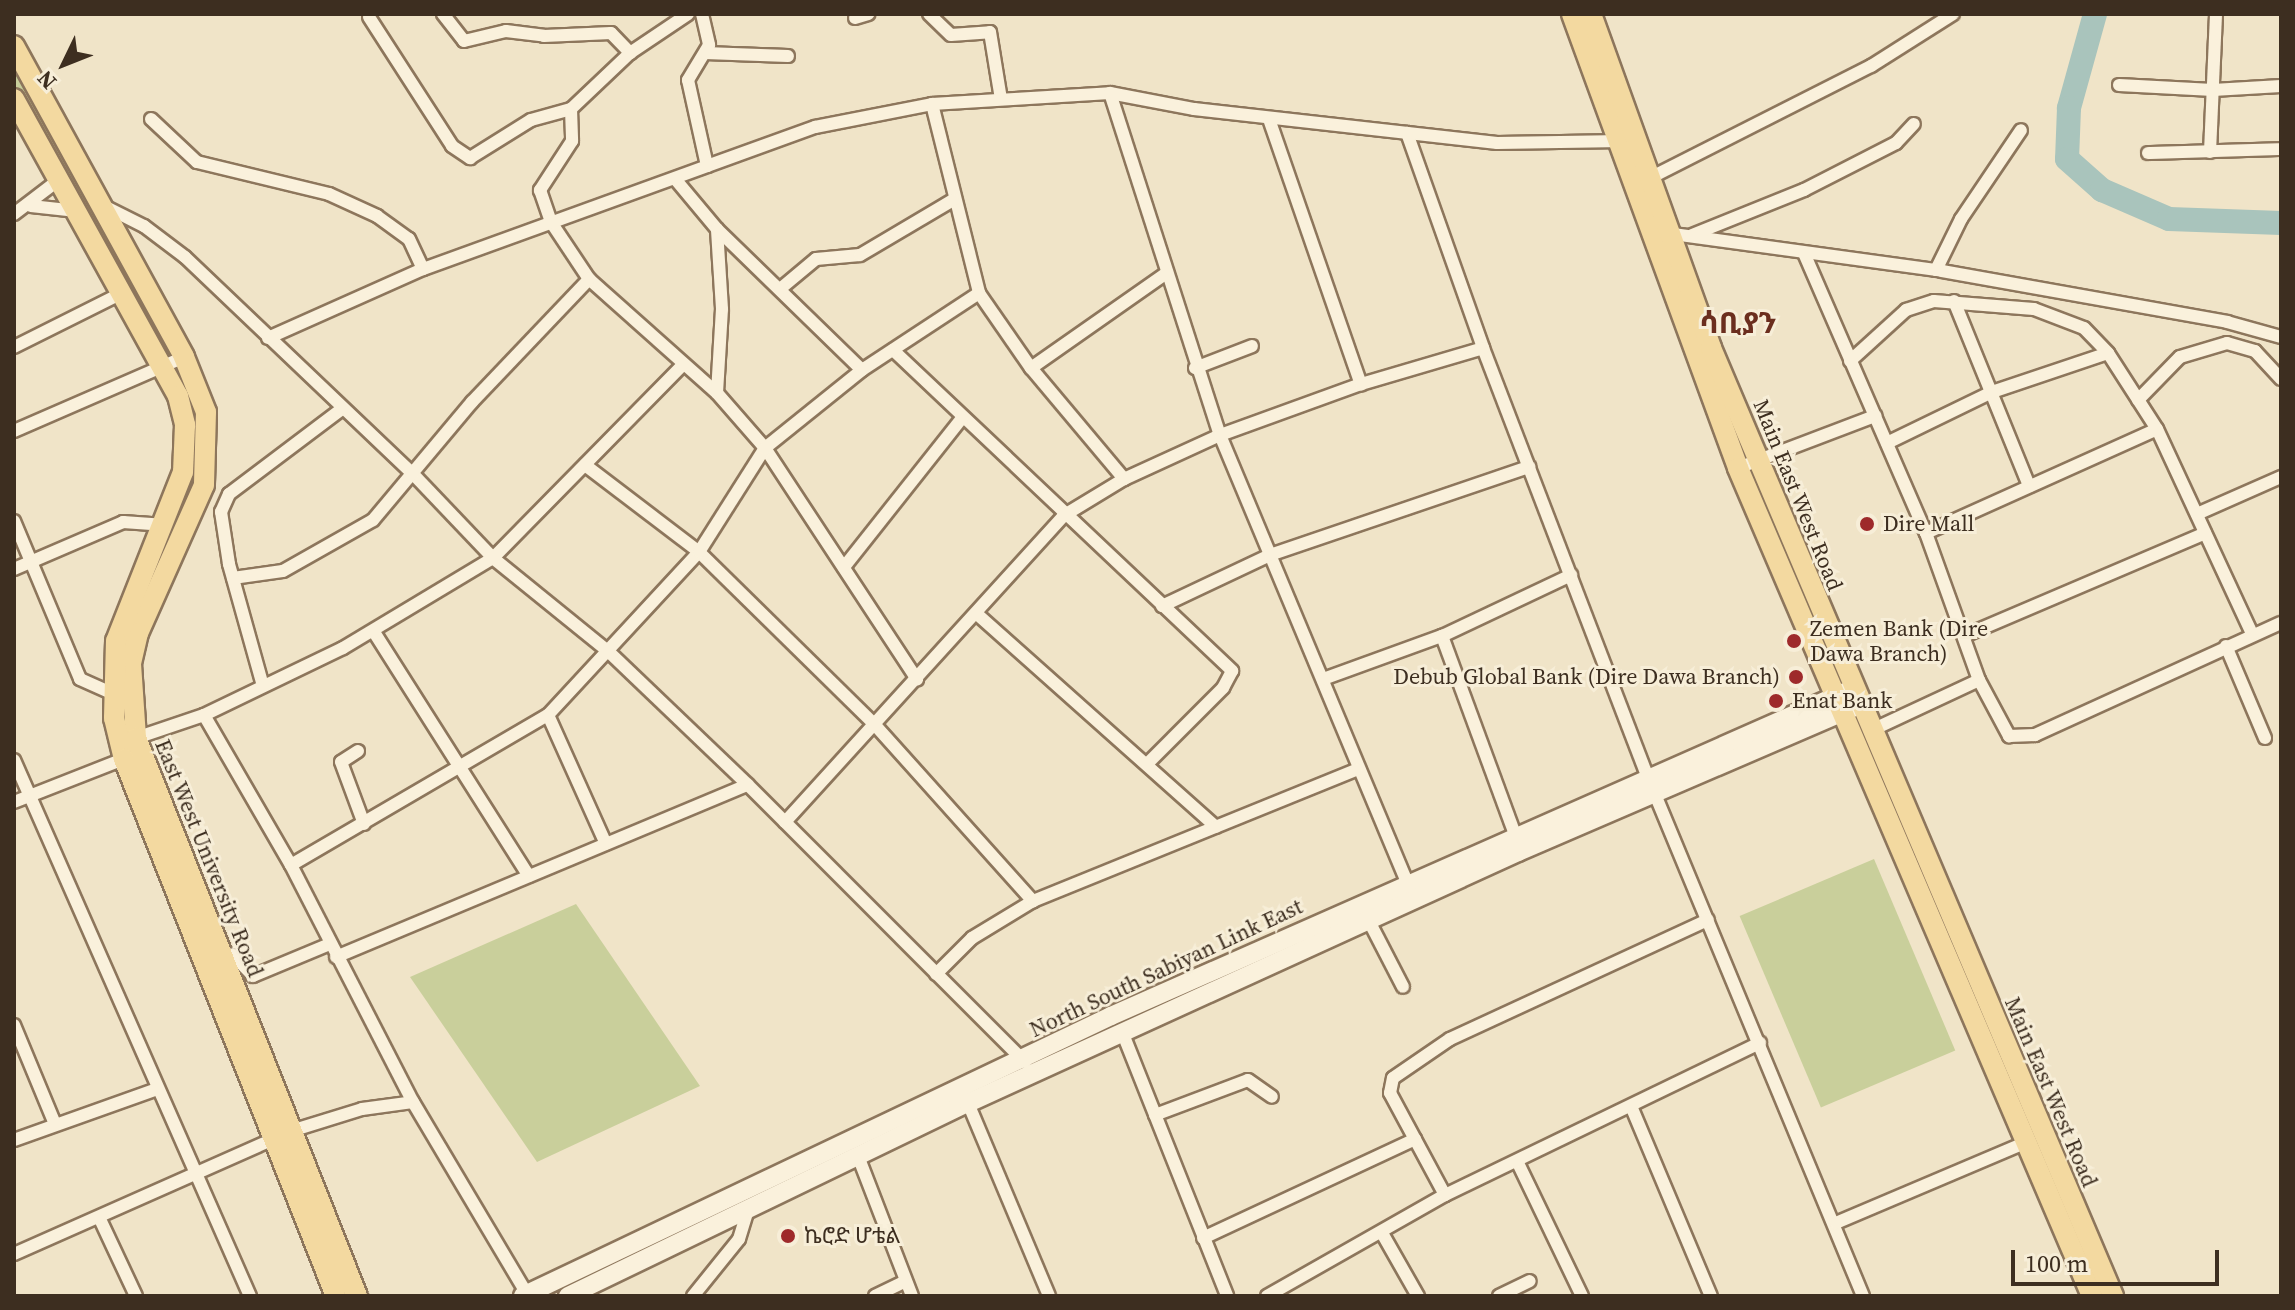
<!DOCTYPE html>
<meta charset="utf-8">
<style>
body{margin:0}
#map{position:relative;width:2295px;height:1310px;overflow:hidden;background:#f0e4c8;font-family:"Source Serif 4","Noto Sans Ethiopic",serif}
div>[style]{position:absolute}
[style*='--x']{left:calc(var(--x)*1px);top:calc(var(--y)*1px);width:calc(var(--w)*1px);rotate:calc(var(--a)*1deg)}
.green>*{inset:0;background:#c9cf9b;transform-origin:0 0}
.river>*{height:24px;margin:-12px;padding:0 12px;transform-origin:12px;border-radius:12px;background:#a9c4bc}
.roads{filter:drop-shadow(2px 0 #8d765c) drop-shadow(-2px 0 #8d765c) drop-shadow(0 2px #8d765c) drop-shadow(0 -2px #8d765c)}
.street>*{height:12px;margin:-6px;padding:0 6px;transform-origin:6px;border-radius:6px;background:#faf1dc}
.secondary>*{height:18px;margin:-9px;padding:0 9px;transform-origin:9px;border-radius:9px;background:#faf1dc}
.primary>*{height:20px;margin:-10px;padding:0 10px;transform-origin:10px;border-radius:10px;background:#f3d9a0}
.dots>*{width:22px;height:22px;translate:-50% -50%;box-sizing:border-box;border:4px solid #f7eed8;border-radius:50%}
span{translate:-50% -50%;white-space:nowrap;text-align:center;line-height:1.15;-webkit-text-stroke:6px #f7eed8;paint-order:stroke}
.street-label{font-size:22px;color:#3d2e20}
.poi-label{font-size:22px;color:#3d2e20}
.left{translate:0 -50%;text-align:left}
.right{translate:-100% -50%;text-align:right}
.district-label{font-size:30px;color:#6b2e1e;font-weight:700}
.frame{position:absolute;inset:0;border:16px solid #3d2e20;pointer-events:none}
.north{position:absolute;left:24px;top:24px;width:80px;height:80px;-webkit-text-stroke:6px #f7eed8;paint-order:stroke;rotate:227deg;font-size:22px;font-weight:700;line-height:32px;text-align:center;color:#3d2e20}
.north::after{content:'';display:block;margin:auto;width:28px;height:36px;background:#3d2e20;clip-path:polygon(50% 0,100% 100%,50% 72%,0 100%)}
.scale{position:absolute;left:2011px;top:1250px;width:208px;height:36px;box-sizing:border-box;border:4px solid #3d2e20;border-top:0;padding-left:10px;font-size:24px;line-height:28px;white-space:nowrap;color:#3d2e20;-webkit-text-stroke:6px #f7eed8;paint-order:stroke}
</style>
<div id="map">
<div class="green">
<i style="clip-path:polygon(14px 63px,162px 333px,160px 339px,25px 107px,14px 86px)"></i>
<i style="left:1874px;top:859px;width:208px;height:146px;rotate:67deg"></i>
<i style="clip-path:polygon(576px 904px,700px 1086px,537px 1162px,410px 977px)"></i>
</div>
<div class="river">
<i style="--x:2095;--y:14;--w:98;--a:105.5"></i>
<i style="--x:2069;--y:108;--w:51;--a:92.2"></i>
<i style="--x:2067;--y:159;--w:47;--a:41.5"></i>
<i style="--x:2102;--y:190;--w:73;--a:23.4"></i>
<i style="--x:2169;--y:219;--w:112;--a:2"></i>
</div>
<div class="roads">
<div class="street">
<i style="--x:443;--y:14;--w:34;--a:52"></i>
<i style="--x:464;--y:41;--w:43;--a:-13.4"></i>
<i style="--x:506;--y:31;--w:38;--a:7"></i>
<i style="--x:544;--y:36;--w:67;--a:-2.6"></i>
<i style="--x:611;--y:33;--w:28;--a:46"></i>
<i style="--x:702;--y:14;--w:32;--a:77"></i>
<i style="--x:709;--y:45;--w:41;--a:121"></i>
<i style="--x:688;--y:80;--w:88;--a:77.5"></i>
<i style="--x:929;--y:14;--w:30;--a:44"></i>
<i style="--x:951;--y:35;--w:39;--a:-4"></i>
<i style="--x:990;--y:32;--w:68;--a:80.7"></i>
<i style="--x:369;--y:17;--w:153;--a:57.2"></i>
<i style="--x:452;--y:146;--w:22;--a:34"></i>
<i style="--x:470;--y:158;--w:72;--a:-31.9"></i>
<i style="--x:531;--y:120;--w:41;--a:-15.4"></i>
<i style="--x:571;--y:109;--w:81;--a:-43.5"></i>
<i style="--x:630;--y:53;--w:70;--a:-33.9"></i>
<i style="--x:855;--y:18;--w:14;--a:-17"></i>
<i style="--x:705;--y:53;--w:83;--a:2.1"></i>
<i style="--x:2119;--y:85;--w:94;--a:3"></i>
<i style="--x:2213;--y:90;--w:68;--a:-3.4"></i>
<i style="--x:1110;--y:93;--w:359;--a:72.2"></i>
<i style="--x:1220;--y:435;--w:493;--a:67.3"></i>
<i style="--x:932;--y:104;--w:195;--a:76"></i>
<i style="--x:979;--y:293;--w:91;--a:55.3"></i>
<i style="--x:1031;--y:368;--w:145;--a:50"></i>
<i style="--x:571;--y:109;--w:32;--a:88"></i>
<i style="--x:572;--y:141;--w:59;--a:123.1"></i>
<i style="--x:540;--y:190;--w:34;--a:71"></i>
<i style="--x:551;--y:222;--w:69;--a:56.3"></i>
<i style="--x:589;--y:279;--w:171;--a:41.7"></i>
<i style="--x:717;--y:393;--w:73;--a:48.9"></i>
<i style="--x:765;--y:448;--w:277;--a:56.7"></i>
<i style="--x:151;--y:119;--w:63;--a:43.1"></i>
<i style="--x:197;--y:162;--w:136;--a:13.6"></i>
<i style="--x:329;--y:194;--w:53;--a:24.6"></i>
<i style="--x:377;--y:216;--w:39;--a:36"></i>
<i style="--x:409;--y:239;--w:33;--a:65"></i>
<i style="--x:1269;--y:119;--w:281;--a:70.9"></i>
<i style="--x:1407;--y:133;--w:228;--a:70.5"></i>
<i style="--x:1483;--y:348;--w:457;--a:69"></i>
<i style="--x:1647;--y:775;--w:564;--a:67.48"></i>
<i style="--x:2210;--y:152;--w:138;--a:-87.5"></i>
<i style="--x:2148;--y:153;--w:133;--a:-1.7"></i>
<i style="--x:1652;--y:177;--w:246;--a:-26.9"></i>
<i style="--x:1871;--y:66;--w:97;--a:-32.4"></i>
<i style="--x:676;--y:180;--w:64;--a:50.1"></i>
<i style="--x:717;--y:229;--w:202;--a:44.2"></i>
<i style="--x:102;--y:205;--w:47;--a:26.6"></i>
<i style="--x:144;--y:226;--w:51;--a:37.1"></i>
<i style="--x:185;--y:257;--w:316;--a:43.6"></i>
<i style="--x:414;--y:475;--w:115;--a:46.4"></i>
<i style="--x:493;--y:558;--w:149;--a:39"></i>
<i style="--x:609;--y:652;--w:192;--a:43.7"></i>
<i style="--x:748;--y:785;--w:392;--a:45"></i>
<i style="--x:31;--y:206;--w:46;--a:6.2"></i>
<i style="--x:14;--y:214;--w:58;--a:-37.3"></i>
<i style="--x:1673;--y:234;--w:272;--a:7.8"></i>
<i style="--x:1942;--y:271;--w:290;--a:10.1"></i>
<i style="--x:2227;--y:322;--w:56;--a:15.5"></i>
<i style="--x:1692;--y:235;--w:121;--a:-21.9"></i>
<i style="--x:1804;--y:190;--w:103;--a:-27.1"></i>
<i style="--x:1896;--y:143;--w:26;--a:-47"></i>
<i style="--x:1804;--y:253;--w:305;--a:66.5"></i>
<i style="--x:1926;--y:533;--w:156;--a:70.2"></i>
<i style="--x:1979;--y:680;--w:64;--a:61.8"></i>
<i style="--x:2009;--y:736;--w:26;--a:-2"></i>
<i style="--x:2035;--y:735;--w:270;--a:-24.5"></i>
<i style="--x:1936;--y:270;--w:57;--a:-63.9"></i>
<i style="--x:1961;--y:219;--w:107;--a:-56"></i>
<i style="--x:780;--y:289;--w:47;--a:-39.8"></i>
<i style="--x:816;--y:259;--w:44;--a:-5.2"></i>
<i style="--x:860;--y:255;--w:108;--a:-30.6"></i>
<i style="--x:1954;--y:301;--w:200;--a:67.9"></i>
<i style="--x:268;--y:338;--w:170;--a:-24"></i>
<i style="--x:423;--y:269;--w:302;--a:-19.9"></i>
<i style="--x:707;--y:166;--w:115;--a:-19.9"></i>
<i style="--x:815;--y:127;--w:119;--a:-11.1"></i>
<i style="--x:932;--y:104;--w:178;--a:-3.5"></i>
<i style="--x:1110;--y:93;--w:86;--a:10.8"></i>
<i style="--x:1194;--y:109;--w:305;--a:6.4"></i>
<i style="--x:1497;--y:143;--w:126;--a:-0.9"></i>
<i style="--x:14;--y:347;--w:121;--a:-26.6"></i>
<i style="--x:893;--y:350;--w:467;--a:43.4"></i>
<i style="--x:1232;--y:671;--w:19;--a:118"></i>
<i style="--x:1223;--y:688;--w:106;--a:135"></i>
<i style="--x:1850;--y:361;--w:76;--a:-42.3"></i>
<i style="--x:1906;--y:310;--w:29;--a:-18"></i>
<i style="--x:1934;--y:301;--w:100;--a:4.6"></i>
<i style="--x:2034;--y:309;--w:53;--a:20.8"></i>
<i style="--x:2084;--y:328;--w:35;--a:46"></i>
<i style="--x:2108;--y:353;--w:90;--a:57.2"></i>
<i style="--x:2157;--y:429;--w:226;--a:65.1"></i>
<i style="--x:1031;--y:368;--w:164;--a:-35"></i>
<i style="--x:1195;--y:368;--w:61;--a:-21.1"></i>
<i style="--x:717;--y:393;--w:84;--a:-86.6"></i>
<i style="--x:722;--y:309;--w:80;--a:-93.6"></i>
<i style="--x:2138;--y:400;--w:60;--a:-45.7"></i>
<i style="--x:2180;--y:357;--w:49;--a:-16.6"></i>
<i style="--x:2227;--y:343;--w:29;--a:16"></i>
<i style="--x:2255;--y:351;--w:38;--a:47"></i>
<i style="--x:14;--y:431;--w:185;--a:-23.5"></i>
<i style="--x:1887;--y:443;--w:117;--a:-25.9"></i>
<i style="--x:1992;--y:392;--w:122;--a:-18.6"></i>
<i style="--x:585;--y:465;--w:143;--a:37.3"></i>
<i style="--x:699;--y:552;--w:247;--a:44.5"></i>
<i style="--x:875;--y:725;--w:237;--a:48.1"></i>
<i style="--x:1738;--y:468;--w:147;--a:-20.8"></i>
<i style="--x:2197;--y:514;--w:92;--a:-23.8"></i>
<i style="--x:14;--y:521;--w:171;--a:67.3"></i>
<i style="--x:80;--y:679;--w:35;--a:24"></i>
<i style="--x:1926;--y:533;--w:253;--a:-24.2"></i>
<i style="--x:844;--y:567;--w:190;--a:-51.6"></i>
<i style="--x:14;--y:569;--w:119;--a:-23.3"></i>
<i style="--x:123;--y:522;--w:39;--a:4"></i>
<i style="--x:233;--y:578;--w:50;--a:-8"></i>
<i style="--x:283;--y:571;--w:103;--a:-29.5"></i>
<i style="--x:373;--y:520;--w:154;--a:-50"></i>
<i style="--x:472;--y:402;--w:170;--a:-46.4"></i>
<i style="--x:1162;--y:606;--w:119;--a:-25.3"></i>
<i style="--x:1270;--y:555;--w:274;--a:-18.8"></i>
<i style="--x:977;--y:614;--w:320;--a:41.7"></i>
<i style="--x:374;--y:632;--w:289;--a:57.6"></i>
<i style="--x:1442;--y:636;--w:211;--a:69.8"></i>
<i style="--x:1964;--y:636;--w:262;--a:-23.1"></i>
<i style="--x:2226;--y:646;--w:100;--a:67"></i>
<i style="--x:1323;--y:679;--w:127;--a:-19.9"></i>
<i style="--x:1442;--y:636;--w:143;--a:-25.3"></i>
<i style="--x:263;--y:686;--w:127;--a:-105.6"></i>
<i style="--x:229;--y:564;--w:53;--a:-98.7"></i>
<i style="--x:221;--y:512;--w:20;--a:-66"></i>
<i style="--x:229;--y:494;--w:141;--a:-37"></i>
<i style="--x:204;--y:715;--w:173;--a:59.9"></i>
<i style="--x:291;--y:865;--w:267;--a:62.8"></i>
<i style="--x:413;--y:1102;--w:223;--a:59.3"></i>
<i style="--x:548;--y:715;--w:141;--a:65.8"></i>
<i style="--x:1872;--y:730;--w:118;--a:-25"></i>
<i style="--x:130;--y:740;--w:78;--a:-18.7"></i>
<i style="--x:204;--y:715;--w:154;--a:-25.7"></i>
<i style="--x:343;--y:648;--w:175;--a:-31"></i>
<i style="--x:493;--y:558;--w:269;--a:-45.5"></i>
<i style="--x:358;--y:751;--w:20;--a:147"></i>
<i style="--x:341;--y:762;--w:66;--a:69.6"></i>
<i style="--x:14;--y:760;--w:586;--a:66.24"></i>
<i style="--x:14;--y:802;--w:118;--a:-21.4"></i>
<i style="--x:785;--y:822;--w:413;--a:-47.7"></i>
<i style="--x:1063;--y:516;--w:71;--a:-31.2"></i>
<i style="--x:1124;--y:479;--w:106;--a:-24.6"></i>
<i style="--x:1220;--y:435;--w:150;--a:-19.9"></i>
<i style="--x:1361;--y:384;--w:127;--a:-16.4"></i>
<i style="--x:291;--y:865;--w:298;--a:-30.3"></i>
<i style="--x:548;--y:715;--w:222;--a:-47.2"></i>
<i style="--x:699;--y:552;--w:123;--a:-57.6"></i>
<i style="--x:765;--y:448;--w:124;--a:-38.8"></i>
<i style="--x:862;--y:370;--w:140;--a:-33.3"></i>
<i style="--x:1369;--y:921;--w:74;--a:62.7"></i>
<i style="--x:221;--y:953;--w:12;--a:9"></i>
<i style="--x:233;--y:955;--w:29;--a:46"></i>
<i style="--x:253;--y:976;--w:83;--a:-22.6"></i>
<i style="--x:336;--y:957;--w:446;--a:-22.7"></i>
<i style="--x:936;--y:974;--w:51;--a:-45"></i>
<i style="--x:972;--y:938;--w:71;--a:-31.2"></i>
<i style="--x:1033;--y:901;--w:349;--a:-22.1"></i>
<i style="--x:14;--y:1025;--w:107;--a:67.5"></i>
<i style="--x:1123;--y:1034;--w:282;--a:68.3"></i>
<i style="--x:968;--y:1103;--w:209;--a:67.2"></i>
<i style="--x:1631;--y:1106;--w:206;--a:67.2"></i>
<i style="--x:1155;--y:1115;--w:99;--a:-20.6"></i>
<i style="--x:1248;--y:1080;--w:29;--a:35"></i>
<i style="--x:14;--y:1140;--w:152;--a:-19.6"></i>
<i style="--x:858;--y:1156;--w:150;--a:68.9"></i>
<i style="--x:1517;--y:1161;--w:150;--a:64.3"></i>
<i style="--x:1445;--y:1195;--w:116;--a:-118.3"></i>
<i style="--x:1390;--y:1093;--w:15;--a:-79"></i>
<i style="--x:1393;--y:1078;--w:69;--a:-34.4"></i>
<i style="--x:1450;--y:1039;--w:284;--a:-24.8"></i>
<i style="--x:99;--y:1217;--w:87;--a:64.9"></i>
<i style="--x:1836;--y:1223;--w:207;--a:-23"></i>
<i style="--x:1382;--y:1233;--w:73;--a:60.3"></i>
<i style="--x:1203;--y:1238;--w:234;--a:-25"></i>
<i style="--x:14;--y:1254;--w:303;--a:-23.9"></i>
<i style="--x:291;--y:1131;--w:74;--a:-17.2"></i>
<i style="--x:362;--y:1109;--w:51;--a:-7.8"></i>
<i style="--x:693;--y:1296;--w:73;--a:-51.1"></i>
<i style="--x:739;--y:1239;--w:34;--a:-73"></i>
<i style="--x:875;--y:1296;--w:34;--a:-26"></i>
<i style="--x:1267;--y:1296;--w:205;--a:-29.6"></i>
<i style="--x:1445;--y:1195;--w:350;--a:-25.8"></i>
<i style="--x:1499;--y:1296;--w:34;--a:-26"></i>
</div>
<div class="secondary">
<i style="--x:523;--y:1296;--w:651;--a:-25.46"></i>
<i style="--x:1111;--y:1016;--w:810;--a:-23.81"></i>
<i style="--x:568;--y:1296;--w:444;--a:-25.8"></i>
<i style="--x:968;--y:1103;--w:605;--a:-24.53"></i>
<i style="--x:1518;--y:852;--w:371;--a:-23.3"></i>
</div>
<div class="primary">
<i style="--x:1572;--y:14;--w:483;--a:69.9"></i>
<i style="--x:1738;--y:468;--w:900;--a:66.85"></i>
<i style="--x:1591;--y:14;--w:355;--a:70.2"></i>
<i style="--x:1711;--y:348;--w:1030;--a:67.02"></i>
<i style="--x:14;--y:46;--w:354;--a:61.3"></i>
<i style="--x:184;--y:357;--w:59;--a:68.2"></i>
<i style="--x:206;--y:412;--w:73;--a:91.6"></i>
<i style="--x:204;--y:485;--w:162;--a:114"></i>
<i style="--x:138;--y:633;--w:32;--a:103"></i>
<i style="--x:131;--y:664;--w:74;--a:86.1"></i>
<i style="--x:136;--y:738;--w:600;--a:68.39"></i>
<i style="--x:14;--y:99;--w:339;--a:61.1"></i>
<i style="--x:178;--y:396;--w:30;--a:76"></i>
<i style="--x:185;--y:425;--w:47;--a:92.4"></i>
<i style="--x:183;--y:472;--w:182;--a:111.6"></i>
<i style="--x:116;--y:641;--w:77;--a:91.5"></i>
<i style="--x:114;--y:718;--w:42;--a:76.3"></i>
<i style="--x:124;--y:759;--w:577;--a:68.46"></i>
</div>
</div>
<div class="dots">
<i style="left:1867px;top:524px;background:#9e2a2b"></i>
<i style="left:1794px;top:641px;background:#9e2a2b"></i>
<i style="left:1796px;top:677px;background:#9e2a2b"></i>
<i style="left:1776px;top:701px;background:#9e2a2b"></i>
<i style="left:788px;top:1236px;background:#9e2a2b"></i>
</div>
<div class="street-label">
<span style="left:1798px;top:495px;rotate:68deg">Main East West Road</span>
<span style="left:209px;top:858px;rotate:68deg">East West University Road</span>
<span style="left:1166px;top:968px;rotate:-25deg">North South Sabiyan Link East</span>
<span style="left:2051px;top:1092px;rotate:67deg">Main East West Road</span>
</div>
<div class="poi-label">
<span class="left" style="left:1883px;top:524px">Dire Mall</span>
<span class="left" style="left:1810px;top:641px">Zemen Bank (Dire<br>Dawa Branch)</span>
<span class="right" style="left:1780px;top:677px">Debub Global Bank (Dire Dawa Branch)</span>
<span class="left" style="left:1792px;top:701px">Enat Bank</span>
<span class="left" style="left:804px;top:1236px">ኬሮድ ሆቴል</span>
</div>
<div class="district-label">
<span style="left:1738px;top:323px">ሳቢያን</span>
</div>
<div class="frame"></div>
<div class="north">N</div>
<div class="scale">100 m</div>
</div>
